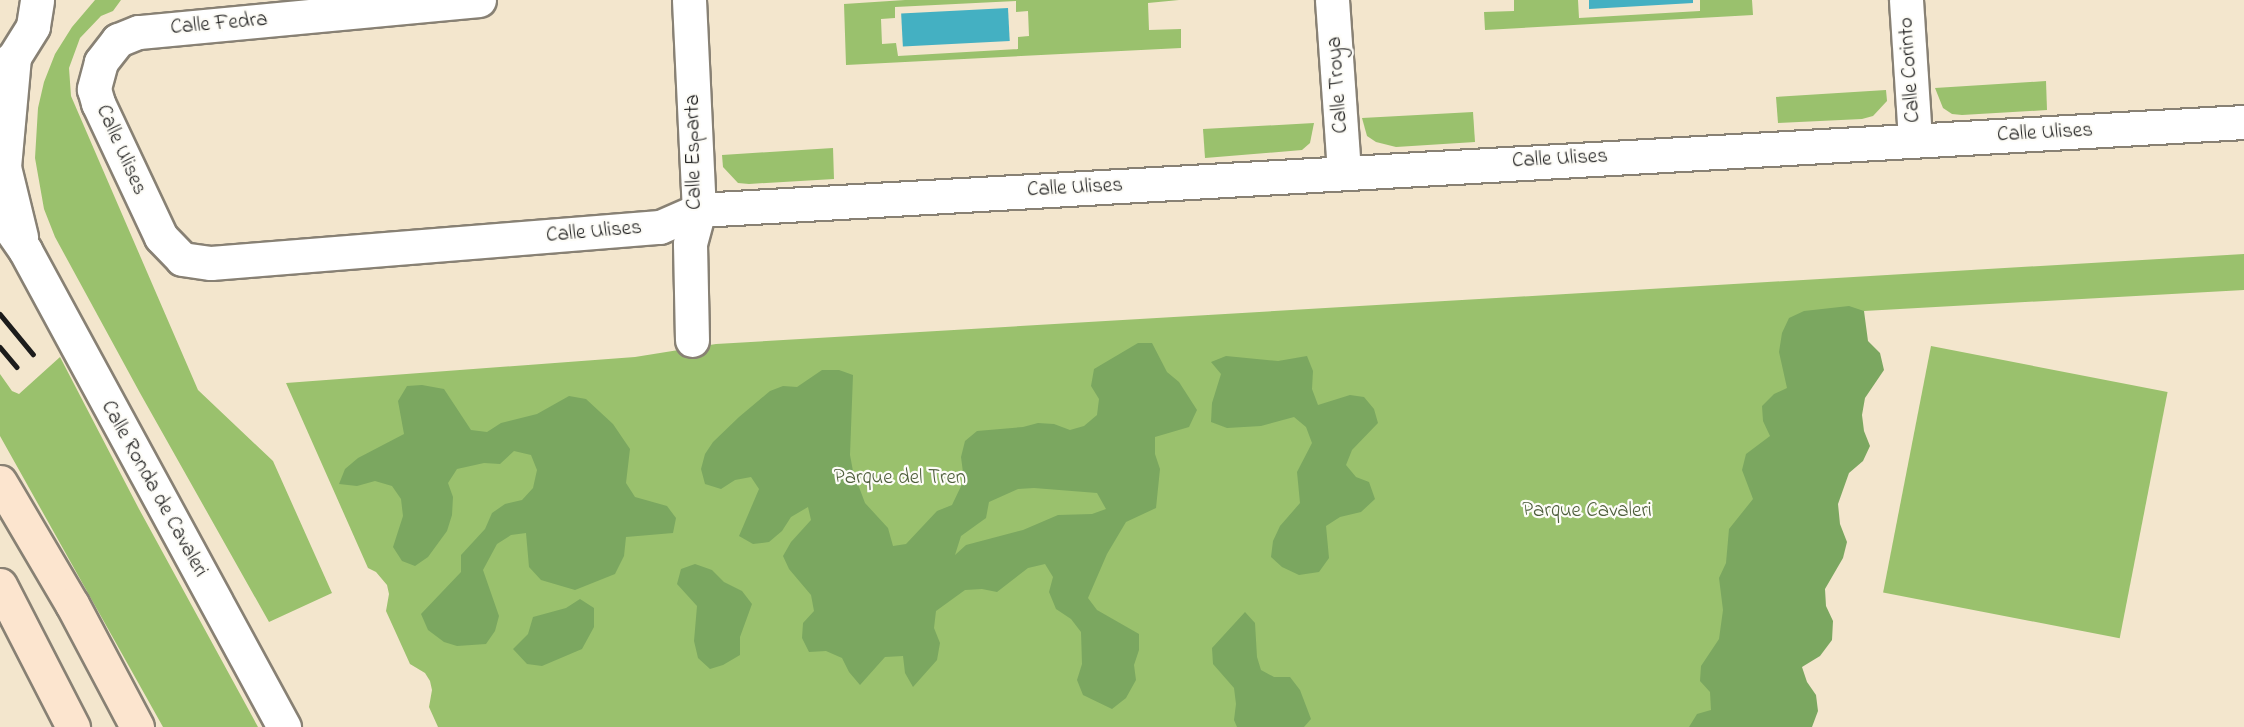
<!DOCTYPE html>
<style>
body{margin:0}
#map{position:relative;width:2244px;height:727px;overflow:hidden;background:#f3e6cd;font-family:"Indie Flower",sans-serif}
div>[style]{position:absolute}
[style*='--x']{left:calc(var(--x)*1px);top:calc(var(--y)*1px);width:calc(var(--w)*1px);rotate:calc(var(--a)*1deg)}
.green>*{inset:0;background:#9ac16d;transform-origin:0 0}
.forest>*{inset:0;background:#7ba760}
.water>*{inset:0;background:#44b0c2;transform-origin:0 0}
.roads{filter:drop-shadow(2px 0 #888174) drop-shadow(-2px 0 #888174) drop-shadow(0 2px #888174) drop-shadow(0 -2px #888174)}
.minor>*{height:33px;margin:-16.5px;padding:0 16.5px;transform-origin:16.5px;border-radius:16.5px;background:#fff}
.secondary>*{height:33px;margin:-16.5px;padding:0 16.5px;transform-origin:16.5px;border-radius:16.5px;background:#fce5cf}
.rail>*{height:4.5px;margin:-2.25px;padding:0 2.25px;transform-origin:2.25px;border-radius:2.25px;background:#1c1c1c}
span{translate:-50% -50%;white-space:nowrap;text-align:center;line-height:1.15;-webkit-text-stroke:4.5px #fdfcf7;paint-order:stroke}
.street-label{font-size:21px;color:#1c1c1c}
.park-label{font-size:21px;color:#4e5e3c}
</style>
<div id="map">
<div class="green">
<i style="clip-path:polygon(95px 0,121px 0,113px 11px,101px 16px,80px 38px,69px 68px,71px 96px,198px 390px,273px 461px,332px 593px,269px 622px,140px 393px,55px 237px,44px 209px,35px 158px,38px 108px,44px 82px,55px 54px,72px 27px)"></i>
<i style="clip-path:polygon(evenodd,905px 0,1179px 0,1148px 3px,1149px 30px,1181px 29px,1181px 48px,846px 65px,844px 4px,905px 0,1016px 1px,1016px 12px,1028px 11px,1029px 36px,1018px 37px,1018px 49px,898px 56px,896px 43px,882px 44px,881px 19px,895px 18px,895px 7px,1016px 1px)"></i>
<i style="clip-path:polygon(1514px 0,1578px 0,1579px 18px,1700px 11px,1700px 0,1752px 0,1753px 15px,1485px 30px,1484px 12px,1514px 11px)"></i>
<i style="clip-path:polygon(2046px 81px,2047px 110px,1962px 115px,1952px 114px,1943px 108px,1935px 88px)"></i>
<i style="clip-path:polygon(1886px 90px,1887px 101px,1873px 116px,1862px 119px,1778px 123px,1776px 97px)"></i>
<i style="clip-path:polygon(1473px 112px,1475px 142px,1396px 147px,1376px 142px,1367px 136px,1362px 118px)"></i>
<i style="clip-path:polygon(1314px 123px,1310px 143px,1302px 150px,1205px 158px,1203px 129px)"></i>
<i style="clip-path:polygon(833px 148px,834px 179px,749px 184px,738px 183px,723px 167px,722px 155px)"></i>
<i style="clip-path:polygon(2244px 254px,2244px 290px,1864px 311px,1765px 727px,438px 727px,429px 707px,432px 690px,430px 681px,425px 673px,410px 664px,386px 611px,389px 594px,387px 585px,376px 572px,368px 568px,286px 383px,635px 357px,716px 344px)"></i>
<i style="left:1931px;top:346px;width:241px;height:251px;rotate:11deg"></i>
<i style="clip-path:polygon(60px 357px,139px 509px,258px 727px,163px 727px,0 436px,0 374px,12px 391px,19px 394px)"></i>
</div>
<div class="forest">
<i style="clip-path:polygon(1849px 306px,1864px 311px,1868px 341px,1880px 353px,1884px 370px,1865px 398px,1862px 415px,1864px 431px,1870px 446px,1863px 461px,1849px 473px,1838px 504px,1840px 524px,1847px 542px,1843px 558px,1825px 589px,1826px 606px,1833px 621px,1832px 640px,1820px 656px,1802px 667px,1807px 682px,1816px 695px,1818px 711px,1812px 727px,1689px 727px,1697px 714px,1711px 710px,1710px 692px,1700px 681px,1701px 666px,1719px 639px,1723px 610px,1719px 578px,1726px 563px,1729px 529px,1753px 499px,1742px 470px,1746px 454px,1770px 436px,1763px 421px,1762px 406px,1774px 394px,1787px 388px,1779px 352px,1782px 333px,1789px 318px,1804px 311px)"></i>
<i style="clip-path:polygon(evenodd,1138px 343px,1152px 343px,1167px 372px,1179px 382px,1197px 410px,1189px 427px,1155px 437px,1155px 454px,1160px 469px,1156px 508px,1126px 522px,1107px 554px,1088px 598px,1097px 610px,1139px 634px,1139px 650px,1134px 665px,1136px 680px,1126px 698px,1112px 709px,1083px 695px,1077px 680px,1082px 664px,1081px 632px,1071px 619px,1056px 609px,1049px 592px,1053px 577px,1045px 564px,1028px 568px,997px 592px,982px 589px,965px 590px,936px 611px,934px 628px,940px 643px,937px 660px,913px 687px,905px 673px,903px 656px,885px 657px,860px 685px,849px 672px,842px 658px,826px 651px,809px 652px,802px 638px,803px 623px,814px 611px,811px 595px,789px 569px,783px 556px,791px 542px,811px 520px,808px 507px,791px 517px,782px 531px,769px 542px,753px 544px,739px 536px,759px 489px,751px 477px,735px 480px,721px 489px,705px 484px,701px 469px,705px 454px,713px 442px,739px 417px,770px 391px,783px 386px,797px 387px,822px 370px,839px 370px,853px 375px,850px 455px,853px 471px,865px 503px,888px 528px,893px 546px,906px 544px,937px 511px,952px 505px,964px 480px,961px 457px,965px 441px,977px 431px,1023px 427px,1038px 423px,1054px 424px,1070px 430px,1084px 426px,1097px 415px,1099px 399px,1091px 386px,1094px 369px,1138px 343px,1034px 488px,1097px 493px,1106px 509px,1092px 514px,1058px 515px,1023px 530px,966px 545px,955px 555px,961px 536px,986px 518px,989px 502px,1018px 489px,1034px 488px)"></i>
<i style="clip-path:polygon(1226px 356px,1278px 361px,1307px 356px,1313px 371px,1312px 389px,1318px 405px,1350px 395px,1364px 397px,1374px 409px,1378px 423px,1352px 450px,1346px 465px,1356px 477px,1369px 482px,1375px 499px,1361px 512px,1340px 517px,1326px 526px,1329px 558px,1319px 572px,1299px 575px,1282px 567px,1271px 557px,1273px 541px,1280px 526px,1300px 503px,1297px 472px,1312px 443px,1306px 427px,1294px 417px,1261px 426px,1227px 428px,1211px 422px,1212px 403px,1221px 374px,1211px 362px)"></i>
<i style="clip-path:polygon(422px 385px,444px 389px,471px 430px,487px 432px,501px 423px,537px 414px,569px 396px,586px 399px,613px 424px,630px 449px,626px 483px,635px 497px,667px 506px,676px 518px,673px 533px,626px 537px,624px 556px,615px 574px,575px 590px,541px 580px,529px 567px,526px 533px,511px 535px,497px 544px,483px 570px,499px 616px,495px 631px,486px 644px,457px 646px,444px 642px,428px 630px,421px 614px,461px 572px,461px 555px,485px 529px,492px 513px,505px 504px,522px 500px,533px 488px,537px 470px,531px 455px,514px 451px,500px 464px,484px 463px,457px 469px,448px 483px,453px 497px,452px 515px,447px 531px,428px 557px,415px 566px,402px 561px,393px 547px,403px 516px,401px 499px,392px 486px,375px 481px,357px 486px,339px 484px,345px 469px,358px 458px,404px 434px,398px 401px,407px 386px)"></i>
<i style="clip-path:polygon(695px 564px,712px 570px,724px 582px,742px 591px,752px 604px,740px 637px,740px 655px,723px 665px,710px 669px,698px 658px,694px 641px,697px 606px,677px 584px,681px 569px)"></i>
<i style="clip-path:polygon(580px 599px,594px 608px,594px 627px,582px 649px,542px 666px,527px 664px,513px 649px,528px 634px,533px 617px,566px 608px)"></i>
<i style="clip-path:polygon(1245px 612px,1255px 623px,1257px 657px,1261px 670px,1274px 677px,1290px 677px,1300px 690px,1311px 719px,1304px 727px,1237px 727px,1234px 720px,1236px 704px,1234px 688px,1213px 664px,1212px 648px)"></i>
</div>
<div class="water">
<i style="clip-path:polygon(1589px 0,1693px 0,1693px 3px,1589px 9px)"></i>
<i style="left:1008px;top:8px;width:33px;height:107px;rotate:87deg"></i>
</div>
<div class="roads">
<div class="minor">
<i style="--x:479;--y:0;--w:342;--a:174.6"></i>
<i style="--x:138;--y:32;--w:22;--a:158"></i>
<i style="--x:118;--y:40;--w:28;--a:128"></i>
<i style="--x:101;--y:62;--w:28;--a:105"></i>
<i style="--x:94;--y:89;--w:15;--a:74"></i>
<i style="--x:98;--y:103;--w:148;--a:64.8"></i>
<i style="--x:161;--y:237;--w:30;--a:46"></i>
<i style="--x:182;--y:259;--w:29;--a:8"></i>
<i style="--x:211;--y:263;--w:450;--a:-4.6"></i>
<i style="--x:660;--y:227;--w:43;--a:-23.6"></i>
<i style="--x:699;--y:210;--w:1548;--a:-3.26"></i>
<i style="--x:689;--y:0;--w:210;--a:87.3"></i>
<i style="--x:699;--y:210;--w:35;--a:105"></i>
<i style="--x:690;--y:244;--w:96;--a:88.8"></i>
<i style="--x:1332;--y:0;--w:171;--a:86"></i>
<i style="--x:1906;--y:0;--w:140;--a:86.3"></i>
<i style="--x:14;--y:57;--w:110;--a:95.2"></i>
<i style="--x:4;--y:167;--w:72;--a:76.3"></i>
<i style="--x:0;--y:68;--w:18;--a:-38"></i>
<i style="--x:14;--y:57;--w:36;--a:-58"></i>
<i style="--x:33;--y:26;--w:26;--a:-81"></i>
<i style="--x:0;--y:214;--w:44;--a:55.2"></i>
<i style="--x:25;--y:250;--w:543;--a:61.5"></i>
</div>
<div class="secondary">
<i style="--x:0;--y:482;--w:142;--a:59.5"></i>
<i style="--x:72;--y:604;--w:139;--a:62.1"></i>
<i style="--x:0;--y:585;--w:160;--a:62.8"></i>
</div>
</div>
<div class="rail">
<i style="--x:0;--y:314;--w:52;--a:50.5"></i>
<i style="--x:0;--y:347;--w:26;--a:50"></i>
</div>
<div class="street-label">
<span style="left:219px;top:24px;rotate:-5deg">Calle Fedra</span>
<span style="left:1910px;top:70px;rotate:-94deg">Calle Corinto</span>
<span style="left:1338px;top:85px;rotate:-94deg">Calle Troya</span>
<span style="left:2045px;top:133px;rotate:-3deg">Calle Ulises</span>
<span style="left:121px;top:150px;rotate:66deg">Calle Ulises</span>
<span style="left:694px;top:152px;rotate:-91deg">Calle Esparta</span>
<span style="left:1560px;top:159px;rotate:-3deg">Calle Ulises</span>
<span style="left:1075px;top:188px;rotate:-3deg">Calle Ulises</span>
<span style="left:594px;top:232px;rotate:-5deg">Calle Ulises</span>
<span style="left:154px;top:489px;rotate:61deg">Calle Ronda de Cavaleri</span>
</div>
<div class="park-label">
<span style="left:900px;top:478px">Parque del Tren</span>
<span style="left:1587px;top:511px">Parque Cavaleri</span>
</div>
</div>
